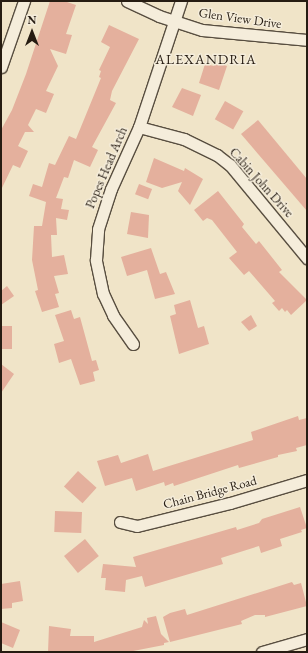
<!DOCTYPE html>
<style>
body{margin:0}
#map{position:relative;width:308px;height:653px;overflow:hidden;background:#f0e4c8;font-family:"EB Garamond",serif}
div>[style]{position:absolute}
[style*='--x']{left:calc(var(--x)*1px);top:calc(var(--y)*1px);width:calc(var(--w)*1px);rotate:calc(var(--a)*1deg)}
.building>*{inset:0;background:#e4b09d;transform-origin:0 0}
.roads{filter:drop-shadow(1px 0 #584e40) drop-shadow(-1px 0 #584e40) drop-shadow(0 1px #584e40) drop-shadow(0 -1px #584e40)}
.minor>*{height:11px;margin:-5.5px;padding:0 5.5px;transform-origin:5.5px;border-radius:5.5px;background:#f5eddb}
span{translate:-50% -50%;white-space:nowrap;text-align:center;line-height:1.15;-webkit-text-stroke:3px #f5eddb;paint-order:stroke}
.street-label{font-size:13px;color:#261c12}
.neighbourhood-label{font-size:14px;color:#261c12;letter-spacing:1px}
.frame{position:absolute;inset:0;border:2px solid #261c12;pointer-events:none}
.north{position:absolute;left:12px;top:12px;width:40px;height:40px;-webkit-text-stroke:3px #f5eddb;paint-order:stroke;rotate:0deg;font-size:11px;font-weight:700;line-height:16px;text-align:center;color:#261c12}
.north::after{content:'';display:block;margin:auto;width:14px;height:18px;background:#261c12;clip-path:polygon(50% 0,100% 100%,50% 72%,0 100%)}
</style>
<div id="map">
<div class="building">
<i style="clip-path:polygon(50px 1px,64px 1px,76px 5px,66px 34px,72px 35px,66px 54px,50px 49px,58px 66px,46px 91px,54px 94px,46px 113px,36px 109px,28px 125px,34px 132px,25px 132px,18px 146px,28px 151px,20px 168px,13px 165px,1px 190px,1px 130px,12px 110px,26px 74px)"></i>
<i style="clip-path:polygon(109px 25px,139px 39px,112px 91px,110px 100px,116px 103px,92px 147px,98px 150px,90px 167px,74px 160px,68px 178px,64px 177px,56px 198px,63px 199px,61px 209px,69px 210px,67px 220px,56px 218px,57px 235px,51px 235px,52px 257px,64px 255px,68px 274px,54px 276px,59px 293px,55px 294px,59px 307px,42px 312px,35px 291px,38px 290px,32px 260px,34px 226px,42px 226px,46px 202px,29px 196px,33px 184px,42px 187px,49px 163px,55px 165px,69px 136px,76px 139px,101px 78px,99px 77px,101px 71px,99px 70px,110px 47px,101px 42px)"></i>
<i style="clip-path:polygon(215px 62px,227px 66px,219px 90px,199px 83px,205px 64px,214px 66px)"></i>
<i style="clip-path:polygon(182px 88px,201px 95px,193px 116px,172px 107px)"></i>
<i style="left:225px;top:101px;width:21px;height:21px;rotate:29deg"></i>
<i style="clip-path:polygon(258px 120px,307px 179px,307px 211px,241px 134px)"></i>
<i style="clip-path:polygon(154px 158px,184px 171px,185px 168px,203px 179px,190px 205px,178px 191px,182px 182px,162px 188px,146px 182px)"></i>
<i style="left:139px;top:184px;width:14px;height:11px;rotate:21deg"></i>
<i style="clip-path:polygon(218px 191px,244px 224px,242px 227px,256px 244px,259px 241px,282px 270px,279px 272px,307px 300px,291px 315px,287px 310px,285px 312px,282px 308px,279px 311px,272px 303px,275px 301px,249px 271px,244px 275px,229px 258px,237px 252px,212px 220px,207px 218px,203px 221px,194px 210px)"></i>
<i style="clip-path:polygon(131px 212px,149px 215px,148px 238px,127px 234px)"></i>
<i style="clip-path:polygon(151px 248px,160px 274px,166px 272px,175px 294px,155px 299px,147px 270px,127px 276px,121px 257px)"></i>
<i style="clip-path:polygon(7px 286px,14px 296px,1px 305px,1px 291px)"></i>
<i style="clip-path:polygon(190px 300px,198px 328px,204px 326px,209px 344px,179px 354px,170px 316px,176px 314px,174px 305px)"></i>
<i style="clip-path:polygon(71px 310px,74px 319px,80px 317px,92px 361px,96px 360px,99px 370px,93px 372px,95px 381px,80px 385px,71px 359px,59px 363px,54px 344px,64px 341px,55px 315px)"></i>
<i style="clip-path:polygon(251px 315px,257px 326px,249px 331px,241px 322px)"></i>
<i style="left:1px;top:326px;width:11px;height:23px"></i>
<i style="clip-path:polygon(1px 364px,14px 374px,1px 393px)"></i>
<i style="clip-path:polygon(298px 416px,299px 420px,307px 418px,307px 445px,296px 448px,297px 451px,278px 455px,278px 457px,239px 468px,238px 465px,174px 486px,173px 483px,165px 486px,164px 482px,136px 491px,132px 478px,105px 486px,97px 461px,118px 455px,121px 463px,148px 454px,153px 471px,253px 440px,251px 432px)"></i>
<i style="left:78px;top:471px;width:25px;height:21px;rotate:42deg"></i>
<i style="clip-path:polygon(300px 507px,307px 528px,301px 530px,302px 532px,280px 539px,282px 546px,261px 553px,259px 546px,221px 558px,223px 564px,145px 587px,142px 576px,126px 580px,125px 592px,105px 590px,106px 578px,101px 578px,103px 564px,136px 567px,133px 557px,236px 527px,237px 530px,259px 523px,262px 519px)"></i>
<i style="left:55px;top:511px;width:27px;height:21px;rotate:2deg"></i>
<i style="left:85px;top:539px;width:22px;height:27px;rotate:51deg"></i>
<i style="clip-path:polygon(20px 581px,23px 601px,12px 603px,12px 608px,1px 609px,1px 584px)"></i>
<i style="clip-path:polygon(292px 582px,294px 585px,301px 583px,307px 606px,265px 617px,265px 615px,255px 615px,241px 621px,242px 624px,170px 642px,163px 617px,170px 613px,185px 609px,187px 615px)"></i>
<i style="clip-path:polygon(156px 616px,161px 634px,169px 642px,164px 643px,164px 645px,128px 652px,48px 652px,49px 626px,71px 629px,70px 636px,94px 636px,94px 642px,142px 627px,144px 620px,148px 624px,147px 618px)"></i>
<i style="clip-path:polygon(1px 622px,20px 630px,13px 648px,1px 643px)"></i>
</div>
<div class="roads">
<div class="minor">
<i style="--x:127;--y:1;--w:35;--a:25"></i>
<i style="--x:159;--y:16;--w:45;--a:18"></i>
<i style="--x:202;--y:30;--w:105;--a:5.4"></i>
<i style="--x:1;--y:67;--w:70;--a:-70.8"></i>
<i style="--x:139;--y:127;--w:47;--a:14.9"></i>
<i style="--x:184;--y:139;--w:37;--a:26"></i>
<i style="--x:217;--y:155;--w:16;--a:38"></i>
<i style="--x:230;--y:165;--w:121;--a:50.4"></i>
<i style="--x:133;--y:344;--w:35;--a:-125"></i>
<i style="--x:113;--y:315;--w:23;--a:-115"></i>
<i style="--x:103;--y:294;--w:35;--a:-102"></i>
<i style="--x:96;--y:260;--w:31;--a:-86"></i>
<i style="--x:98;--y:229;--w:42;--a:-72"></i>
<i style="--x:111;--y:189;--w:68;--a:-65.7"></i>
<i style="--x:139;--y:127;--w:133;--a:-71.6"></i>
<i style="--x:120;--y:522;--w:17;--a:13"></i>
<i style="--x:137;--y:526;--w:96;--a:-13.9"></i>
<i style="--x:230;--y:503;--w:80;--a:-16.6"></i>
<i style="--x:262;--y:652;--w:47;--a:-16.1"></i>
</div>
</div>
<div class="street-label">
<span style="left:240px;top:19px;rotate:8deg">Glen View Drive</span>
<span style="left:107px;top:168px;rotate:-67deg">Popes Head Arch</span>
<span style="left:261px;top:183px;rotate:48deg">Cabin John Drive</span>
<span style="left:210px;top:493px;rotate:-15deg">Chain Bridge Road</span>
</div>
<div class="neighbourhood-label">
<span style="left:206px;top:59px">ALEXANDRIA</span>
</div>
<div class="frame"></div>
<div class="north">N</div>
</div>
